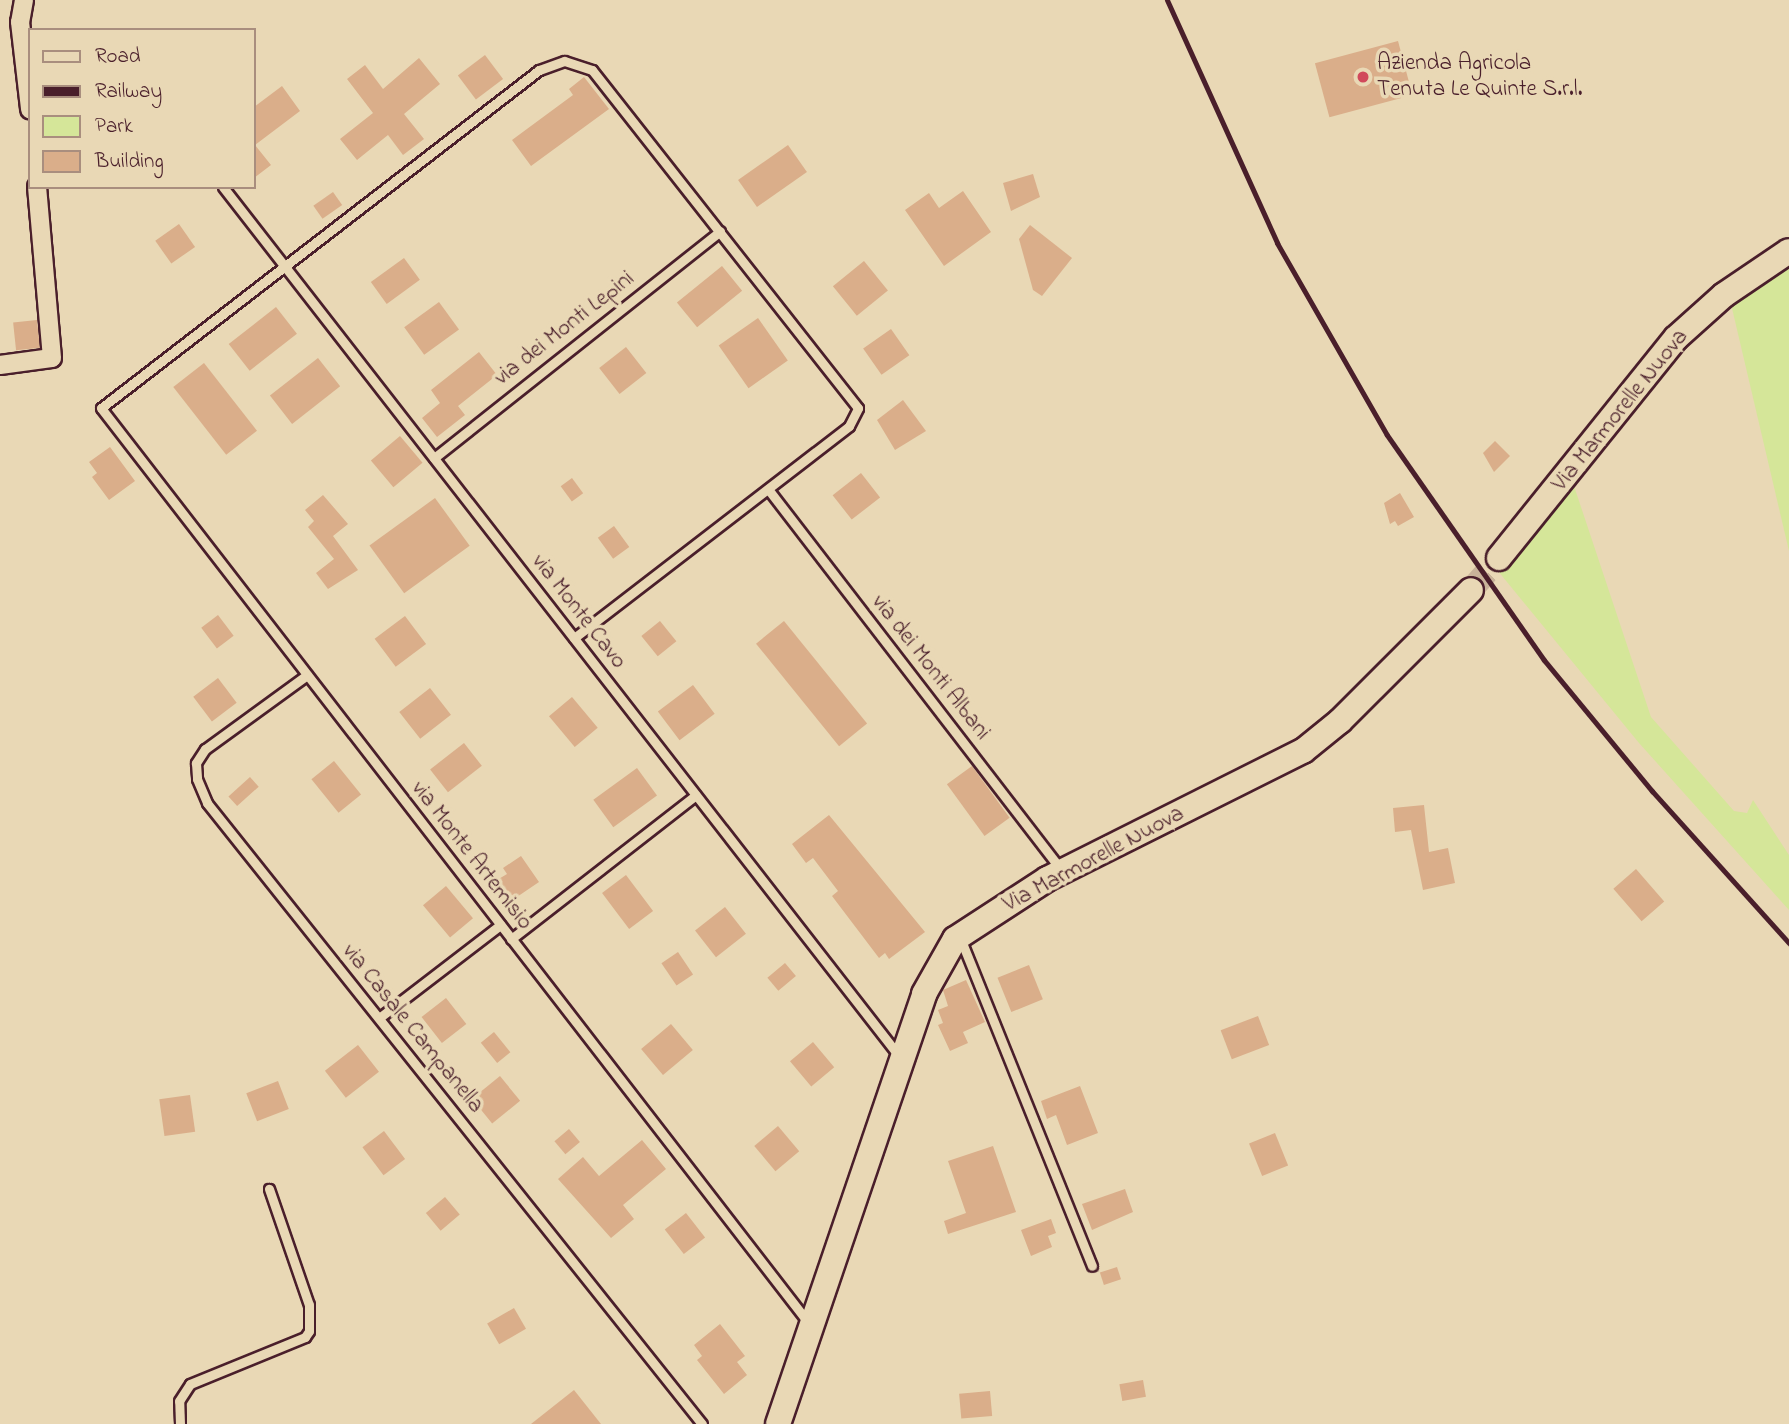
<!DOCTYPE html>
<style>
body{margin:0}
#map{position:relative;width:1789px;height:1424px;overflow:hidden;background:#e9d8b5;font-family:"Indie Flower",sans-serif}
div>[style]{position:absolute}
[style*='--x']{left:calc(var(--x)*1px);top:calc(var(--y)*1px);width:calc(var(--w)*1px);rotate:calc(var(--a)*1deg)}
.green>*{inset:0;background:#d5e699}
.building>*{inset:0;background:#daae8a;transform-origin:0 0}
.secondary-tunnel>*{height:24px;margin-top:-12px;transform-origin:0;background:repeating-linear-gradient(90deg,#c9b399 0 24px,transparent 0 36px)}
.roads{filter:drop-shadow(2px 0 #4a1f2b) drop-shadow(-2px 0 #4a1f2b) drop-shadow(0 2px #4a1f2b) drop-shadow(0 -2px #4a1f2b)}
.lane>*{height:9px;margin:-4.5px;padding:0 4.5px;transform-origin:4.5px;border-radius:4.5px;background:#e9d8b5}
.street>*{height:18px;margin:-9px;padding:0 9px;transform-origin:9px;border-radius:9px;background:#e9d8b5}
.secondary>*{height:24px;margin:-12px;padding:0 12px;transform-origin:12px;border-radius:12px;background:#e9d8b5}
.rail>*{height:5px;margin:-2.5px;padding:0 2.5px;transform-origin:2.5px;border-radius:2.5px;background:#4a1f2b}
.dots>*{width:19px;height:19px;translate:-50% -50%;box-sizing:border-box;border:4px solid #e9d8b5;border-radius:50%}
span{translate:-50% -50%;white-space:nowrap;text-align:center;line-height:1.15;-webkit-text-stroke:7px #e9d8b5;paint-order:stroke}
.poi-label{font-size:23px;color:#4a1f2b}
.left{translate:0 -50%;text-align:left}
.street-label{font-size:23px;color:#4a1f2b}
.legend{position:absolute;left:28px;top:28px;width:228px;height:161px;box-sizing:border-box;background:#e9d8b5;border:2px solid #a98e7e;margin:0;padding:9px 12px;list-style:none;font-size:21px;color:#4a1f2b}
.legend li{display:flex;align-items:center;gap:14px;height:35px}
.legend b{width:35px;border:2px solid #a98e7e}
</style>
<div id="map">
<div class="green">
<i style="clip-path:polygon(1789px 265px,1789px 551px,1731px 304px)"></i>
<i style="clip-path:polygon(1574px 486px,1651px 717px,1734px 811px,1747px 813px,1753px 800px,1789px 855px,1789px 910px,1639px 743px,1498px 571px)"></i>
</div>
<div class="building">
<i style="left:1398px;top:41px;width:56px;height:86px;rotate:75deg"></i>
<i style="left:485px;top:55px;width:30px;height:34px;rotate:53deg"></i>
<i style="clip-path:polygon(419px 58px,440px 84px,404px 114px,424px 139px,403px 155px,388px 135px,357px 160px,340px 139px,373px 113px,347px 79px,365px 65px,383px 89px)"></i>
<i style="clip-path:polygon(584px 77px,609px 109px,531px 166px,512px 140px,573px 95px,569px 89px)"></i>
<i style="clip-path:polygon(282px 86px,300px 111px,255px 145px,271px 165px,254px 178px,254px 107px)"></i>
<i style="left:788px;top:145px;width:33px;height:61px;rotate:55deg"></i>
<i style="clip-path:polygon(1033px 174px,1040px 197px,1011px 211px,1003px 183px)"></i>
<i style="clip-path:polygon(963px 191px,991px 232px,944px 266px,905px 210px,929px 193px,939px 208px)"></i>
<i style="left:333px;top:192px;width:16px;height:24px;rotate:55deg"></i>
<i style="left:179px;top:224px;width:28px;height:29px;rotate:55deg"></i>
<i style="clip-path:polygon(1030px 225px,1072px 258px,1042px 296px,1033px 290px,1019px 239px)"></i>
<i style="left:404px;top:258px;width:27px;height:41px;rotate:54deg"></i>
<i style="left:864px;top:261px;width:38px;height:40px;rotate:51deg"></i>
<i style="left:722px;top:266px;width:32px;height:58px;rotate:51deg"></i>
<i style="left:439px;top:302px;width:34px;height:43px;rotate:54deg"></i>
<i style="left:276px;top:307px;width:34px;height:60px;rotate:52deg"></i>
<i style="left:758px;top:318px;width:52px;height:48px;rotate:55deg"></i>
<i style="left:37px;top:320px;width:28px;height:24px;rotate:84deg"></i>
<i style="left:891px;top:329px;width:32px;height:34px;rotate:55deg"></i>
<i style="left:626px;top:347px;width:33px;height:34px;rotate:52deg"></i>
<i style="clip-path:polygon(479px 352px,497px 375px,458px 406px,465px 415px,437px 437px,422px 418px,440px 403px,431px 390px)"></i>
<i style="left:318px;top:358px;width:36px;height:61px;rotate:52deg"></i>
<i style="left:204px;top:363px;width:86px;height:39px;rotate:52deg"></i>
<i style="clip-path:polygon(903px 400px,926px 431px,895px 450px,877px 420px)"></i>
<i style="left:400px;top:436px;width:35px;height:38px;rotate:50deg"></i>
<i style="clip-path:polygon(1495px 441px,1510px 456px,1494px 472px,1483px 453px)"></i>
<i style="clip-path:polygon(110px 447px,135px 481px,109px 500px,92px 477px,97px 473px,89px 462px)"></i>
<i style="left:861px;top:473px;width:31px;height:36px;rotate:52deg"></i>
<i style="left:572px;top:478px;width:19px;height:14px;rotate:54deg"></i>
<i style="clip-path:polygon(1400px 493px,1414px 517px,1398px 526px,1395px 521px,1390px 524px,1384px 503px)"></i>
<i style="clip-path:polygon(323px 495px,348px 524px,333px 536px,358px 570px,328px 589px,316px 573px,334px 559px,308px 527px,314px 521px,305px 510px)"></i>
<i style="left:435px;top:498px;width:59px;height:81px;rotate:54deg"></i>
<i style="left:614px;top:526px;width:26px;height:20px;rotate:54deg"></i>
<i style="left:218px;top:615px;width:26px;height:21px;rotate:53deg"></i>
<i style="left:405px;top:616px;width:35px;height:38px;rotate:53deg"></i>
<i style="left:660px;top:621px;width:26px;height:24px;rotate:51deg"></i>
<i style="left:784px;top:621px;width:132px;height:36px;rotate:51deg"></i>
<i style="left:218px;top:678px;width:31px;height:31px;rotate:53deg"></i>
<i style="left:693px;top:685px;width:36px;height:44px;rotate:53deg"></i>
<i style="left:430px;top:688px;width:34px;height:39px;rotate:52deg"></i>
<i style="left:572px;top:697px;width:40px;height:30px;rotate:50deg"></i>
<i style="left:464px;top:743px;width:29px;height:43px;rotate:52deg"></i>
<i style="left:334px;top:761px;width:43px;height:29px;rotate:51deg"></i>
<i style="left:972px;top:766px;width:64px;height:31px;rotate:54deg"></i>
<i style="left:637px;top:768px;width:34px;height:54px;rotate:54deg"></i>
<i style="left:250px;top:777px;width:13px;height:29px;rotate:48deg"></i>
<i style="clip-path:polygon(1424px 805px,1429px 852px,1448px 848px,1455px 883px,1423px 890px,1411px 830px,1395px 832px,1393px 808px)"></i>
<i style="clip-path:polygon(829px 815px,925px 932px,889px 959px,885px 953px,879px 958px,832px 896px,838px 891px,813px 858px,806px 863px,792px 844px)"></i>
<i style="clip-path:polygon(521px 856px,539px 882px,511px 901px,497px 880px,507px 874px,503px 868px)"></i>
<i style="left:1636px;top:869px;width:43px;height:30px;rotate:49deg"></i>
<i style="left:626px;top:875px;width:45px;height:30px;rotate:53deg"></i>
<i style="left:446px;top:886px;width:42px;height:30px;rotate:50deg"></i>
<i style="left:725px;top:907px;width:34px;height:38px;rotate:52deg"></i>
<i style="left:678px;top:952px;width:27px;height:20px;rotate:56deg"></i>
<i style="left:785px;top:963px;width:17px;height:23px;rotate:50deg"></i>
<i style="left:1029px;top:965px;width:37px;height:34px;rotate:68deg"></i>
<i style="clip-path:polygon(966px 980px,985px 1022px,963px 1032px,968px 1043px,950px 1051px,938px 1025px,943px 1023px,938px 1010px,948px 1006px,943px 990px)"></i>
<i style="left:446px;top:998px;width:33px;height:31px;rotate:52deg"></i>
<i style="left:1258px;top:1016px;width:31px;height:40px;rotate:69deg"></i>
<i style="left:671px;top:1024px;width:34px;height:39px;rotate:50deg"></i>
<i style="left:494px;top:1032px;width:26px;height:17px;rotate:51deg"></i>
<i style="left:813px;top:1042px;width:33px;height:30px;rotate:50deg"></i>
<i style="left:358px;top:1045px;width:34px;height:42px;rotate:52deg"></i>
<i style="left:500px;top:1076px;width:32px;height:36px;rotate:51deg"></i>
<i style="left:278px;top:1081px;width:30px;height:34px;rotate:69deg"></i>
<i style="clip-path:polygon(1080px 1086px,1098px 1133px,1067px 1145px,1056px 1115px,1047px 1119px,1041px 1101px)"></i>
<i style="left:190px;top:1095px;width:37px;height:31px;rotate:82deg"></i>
<i style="left:778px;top:1126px;width:33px;height:31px;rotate:50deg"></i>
<i style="left:569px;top:1129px;width:17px;height:19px;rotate:50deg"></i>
<i style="left:384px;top:1131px;width:35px;height:27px;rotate:53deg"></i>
<i style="left:1275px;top:1133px;width:35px;height:28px;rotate:68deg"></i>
<i style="clip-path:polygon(642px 1140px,666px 1169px,623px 1205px,634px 1219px,611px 1238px,558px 1179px,583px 1157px,599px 1176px)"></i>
<i style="clip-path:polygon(993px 1146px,1016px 1212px,948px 1234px,944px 1221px,966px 1213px,948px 1161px)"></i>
<i style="clip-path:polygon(1125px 1189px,1133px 1212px,1092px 1230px,1082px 1204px)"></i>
<i style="left:445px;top:1197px;width:23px;height:25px;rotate:50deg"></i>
<i style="left:686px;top:1213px;width:31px;height:27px;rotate:52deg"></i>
<i style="clip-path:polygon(1051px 1219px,1056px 1233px,1048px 1236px,1052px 1247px,1031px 1256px,1021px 1230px)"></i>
<i style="left:1117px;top:1267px;width:13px;height:18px;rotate:72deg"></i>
<i style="left:514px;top:1308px;width:24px;height:31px;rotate:60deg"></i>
<i style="clip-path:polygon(720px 1324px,745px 1356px,737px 1362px,747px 1375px,724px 1394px,697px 1360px,702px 1356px,694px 1345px)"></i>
<i style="left:1143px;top:1380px;width:17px;height:24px;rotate:80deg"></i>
<i style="clip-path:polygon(574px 1390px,601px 1424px,531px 1424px)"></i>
<i style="left:990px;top:1391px;width:25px;height:31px;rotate:85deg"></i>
</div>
<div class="secondary-tunnel">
<i style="--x:1471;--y:590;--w:43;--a:-48.8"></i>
</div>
<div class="roads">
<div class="lane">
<i style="--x:223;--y:187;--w:1101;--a:52.12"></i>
<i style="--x:434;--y:458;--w:365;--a:-38.4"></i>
<i style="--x:768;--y:489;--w:481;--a:52.4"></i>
<i style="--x:574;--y:638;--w:347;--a:-37.6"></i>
<i style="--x:849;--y:426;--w:20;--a:-63"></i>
<i style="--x:858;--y:408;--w:430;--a:-128.2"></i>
<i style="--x:592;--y:70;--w:29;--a:-162"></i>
<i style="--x:564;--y:61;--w:27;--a:160"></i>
<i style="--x:539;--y:70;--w:553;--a:142.34"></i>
<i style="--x:101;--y:408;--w:1156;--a:52.28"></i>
<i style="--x:307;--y:675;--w:126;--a:144"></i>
<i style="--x:205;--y:749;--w:17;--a:123"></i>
<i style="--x:196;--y:763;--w:16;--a:86"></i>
<i style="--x:197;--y:779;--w:26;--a:67"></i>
<i style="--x:207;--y:803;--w:794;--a:51.44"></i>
<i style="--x:511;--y:939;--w:234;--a:-37.9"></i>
<i style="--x:961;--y:940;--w:351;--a:68.1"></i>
<i style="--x:379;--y:1018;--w:153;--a:-37.5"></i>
<i style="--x:180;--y:1424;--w:23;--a:-92"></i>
<i style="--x:179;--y:1401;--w:20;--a:-57"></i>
<i style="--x:190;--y:1384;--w:124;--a:-22.2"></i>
<i style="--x:305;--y:1337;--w:7;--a:-56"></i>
<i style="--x:309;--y:1331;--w:26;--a:-90"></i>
<i style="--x:309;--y:1305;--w:123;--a:-109"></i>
</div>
<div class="street">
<i style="--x:24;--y:0;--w:22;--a:100"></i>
<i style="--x:20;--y:22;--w:88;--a:83.4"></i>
<i style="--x:0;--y:365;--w:52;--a:-7.7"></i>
<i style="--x:52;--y:358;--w:172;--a:-95"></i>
</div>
<div class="secondary">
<i style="--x:1499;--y:558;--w:282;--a:-51.2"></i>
<i style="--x:1676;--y:338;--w:64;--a:-41.9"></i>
<i style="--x:1724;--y:295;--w:78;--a:-34.1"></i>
<i style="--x:778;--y:1424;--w:454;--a:-71.2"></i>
<i style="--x:924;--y:994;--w:63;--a:-60.6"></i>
<i style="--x:955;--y:939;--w:110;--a:-33.1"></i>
<i style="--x:1047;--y:879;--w:286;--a:-26.6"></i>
<i style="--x:1303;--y:751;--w:48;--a:-39"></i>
<i style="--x:1340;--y:721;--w:185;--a:-45"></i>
</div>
</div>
<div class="rail">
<i style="--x:1167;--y:0;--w:267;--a:65.6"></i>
<i style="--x:1277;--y:243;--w:221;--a:60.2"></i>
<i style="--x:1387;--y:435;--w:274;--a:55.1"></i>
<i style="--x:1544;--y:660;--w:170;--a:50.5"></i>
<i style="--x:1652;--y:791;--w:205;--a:48"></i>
</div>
<div class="dots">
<i style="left:1363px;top:77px;background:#d1495b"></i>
</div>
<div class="poi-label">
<span class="left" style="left:1377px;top:77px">Azienda Agricola<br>Tenuta Le Quinte S.r.l.</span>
</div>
<div class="street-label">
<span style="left:565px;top:329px;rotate:-38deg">via dei Monti Lepini</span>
<span style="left:1621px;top:411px;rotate:-51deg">Via Marmorelle Nuova</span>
<span style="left:578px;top:612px;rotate:52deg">via Monte Cavo</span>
<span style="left:930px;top:668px;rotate:52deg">via dei Monti Albani</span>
<span style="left:471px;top:856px;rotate:52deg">via Monte Artemisio</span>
<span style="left:1094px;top:860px;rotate:-28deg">Via Marmorelle Nuova</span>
<span style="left:412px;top:1029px;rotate:51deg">via Casale Campanella</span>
</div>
<ul class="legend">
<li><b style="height:9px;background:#e9d8b5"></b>Road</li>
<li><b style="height:9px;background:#4a1f2b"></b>Railway</li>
<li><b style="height:19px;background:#d5e699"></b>Park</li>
<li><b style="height:19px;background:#daae8a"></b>Building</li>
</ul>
</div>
